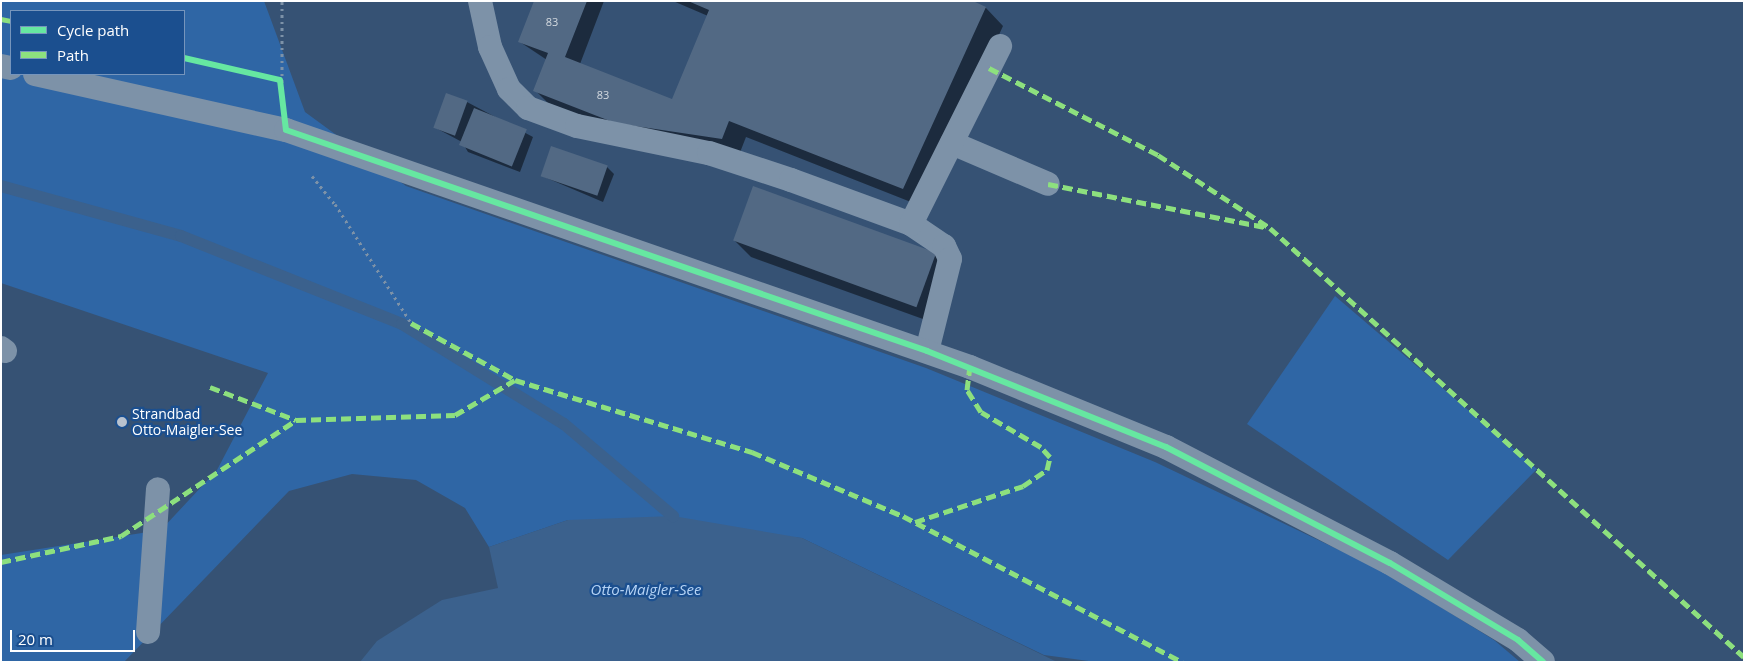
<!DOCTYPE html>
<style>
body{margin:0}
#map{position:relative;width:1745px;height:663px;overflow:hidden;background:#365274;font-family:"Open Sans",sans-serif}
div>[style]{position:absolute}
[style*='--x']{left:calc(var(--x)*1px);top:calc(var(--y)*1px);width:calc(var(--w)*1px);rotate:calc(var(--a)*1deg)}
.green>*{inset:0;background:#2f66a5}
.water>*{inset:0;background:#3b618d}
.shadow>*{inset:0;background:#0007}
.stream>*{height:12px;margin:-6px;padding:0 6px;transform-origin:6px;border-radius:6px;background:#3b618d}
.building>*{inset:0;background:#526984;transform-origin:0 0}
.path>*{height:3px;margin-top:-1.5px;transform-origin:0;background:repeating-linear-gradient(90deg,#7d92a8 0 2.5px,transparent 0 6.5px)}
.service>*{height:24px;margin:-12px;padding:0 12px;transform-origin:12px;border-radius:12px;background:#7d92a8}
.quiet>*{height:5px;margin-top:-2.5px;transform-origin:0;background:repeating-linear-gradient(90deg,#8de07e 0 10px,transparent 0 15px)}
.cycleway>*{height:6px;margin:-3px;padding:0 3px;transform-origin:3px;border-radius:3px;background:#66e7a1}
.dots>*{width:14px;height:14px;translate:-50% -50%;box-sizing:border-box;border:2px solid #1b4f8f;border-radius:50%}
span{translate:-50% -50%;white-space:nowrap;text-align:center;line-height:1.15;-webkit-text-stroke:4.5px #1b4f8f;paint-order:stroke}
.number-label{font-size:11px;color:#d4dae0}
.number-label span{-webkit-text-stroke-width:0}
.poi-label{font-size:14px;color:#fff}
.left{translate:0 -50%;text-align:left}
.water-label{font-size:15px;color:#b5d3f5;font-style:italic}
.frame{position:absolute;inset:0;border:2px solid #fff;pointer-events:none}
.legend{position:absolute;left:10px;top:10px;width:175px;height:65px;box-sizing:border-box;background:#1b4f8f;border:1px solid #7695bc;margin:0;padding:6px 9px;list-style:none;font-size:15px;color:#fff}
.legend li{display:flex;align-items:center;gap:10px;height:25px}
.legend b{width:25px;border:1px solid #7695bc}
.scale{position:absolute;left:10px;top:630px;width:125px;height:22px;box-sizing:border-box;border:2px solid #fff;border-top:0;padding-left:6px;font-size:15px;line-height:18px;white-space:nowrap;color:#fff;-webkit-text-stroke:4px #1b4f8f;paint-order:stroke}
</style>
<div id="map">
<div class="green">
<i style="clip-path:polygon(evenodd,1px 1px,264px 1px,305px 112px,406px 186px,926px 368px,1155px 462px,1379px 569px,1494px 640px,1520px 662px,1096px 662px,1044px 655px,802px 538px,568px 520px,489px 547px,465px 508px,416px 480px,352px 474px,289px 491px,124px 662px,1px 662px,1px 555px,161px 530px,217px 470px,268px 373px,1px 283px,1px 1px,11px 11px,184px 11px,184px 74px,11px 74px,11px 11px)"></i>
<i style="clip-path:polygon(1335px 296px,1537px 469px,1448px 560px,1247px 424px)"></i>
</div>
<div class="water">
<i style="clip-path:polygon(673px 516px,802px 538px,1057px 662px,360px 662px,377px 641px,442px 600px,498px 588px,489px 547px,568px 520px)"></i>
</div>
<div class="shadow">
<i style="clip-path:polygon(536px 1px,604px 1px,580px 64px,672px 101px,708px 16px,673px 1px,970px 1px,986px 8px,1003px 26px,921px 206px,746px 137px,739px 155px,629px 135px,548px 103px,535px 90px,547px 60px,520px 42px)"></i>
<i style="clip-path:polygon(467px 102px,533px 137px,520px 172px,468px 152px,462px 142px,434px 127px)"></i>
<i style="clip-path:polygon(607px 167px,614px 174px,603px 202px,542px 176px)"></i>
<i style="clip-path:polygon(734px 240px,935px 253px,953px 270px,934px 323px,751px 257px)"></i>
</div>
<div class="stream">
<i style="--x:1;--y:186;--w:187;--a:15.5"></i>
<i style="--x:181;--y:236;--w:238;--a:21.7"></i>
<i style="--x:402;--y:324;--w:190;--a:31.7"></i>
<i style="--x:564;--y:424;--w:143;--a:40.2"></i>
</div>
<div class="building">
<i style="clip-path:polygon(534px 1px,587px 1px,565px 57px,672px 99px,709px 10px,688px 1px,973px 1px,986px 7px,903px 189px,729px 121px,722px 139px,615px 123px,533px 91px,548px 53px,518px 42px)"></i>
<i style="left:446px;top:93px;width:23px;height:37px;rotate:20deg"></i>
<i style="left:474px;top:108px;width:57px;height:40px;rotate:22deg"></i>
<i style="left:551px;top:146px;width:60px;height:32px;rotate:19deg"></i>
<i style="left:753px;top:186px;width:195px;height:58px;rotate:20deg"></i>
</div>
<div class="path">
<i style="--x:282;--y:95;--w:94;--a:-90"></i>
<i style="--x:312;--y:176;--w:36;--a:51"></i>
<i style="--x:335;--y:204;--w:141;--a:57.4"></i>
</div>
<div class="service">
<i style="--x:480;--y:1;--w:47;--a:77.7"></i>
<i style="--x:490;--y:47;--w:46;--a:65.7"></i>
<i style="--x:509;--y:89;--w:27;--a:45"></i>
<i style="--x:528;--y:108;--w:52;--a:20.2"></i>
<i style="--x:577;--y:126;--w:135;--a:11.6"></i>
<i style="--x:709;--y:153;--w:86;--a:18.2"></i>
<i style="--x:791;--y:180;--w:128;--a:20.1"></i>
<i style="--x:911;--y:224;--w:40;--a:34"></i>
<i style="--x:944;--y:246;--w:14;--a:65"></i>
<i style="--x:950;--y:259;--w:95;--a:104"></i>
<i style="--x:1;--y:66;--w:10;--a:11"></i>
<i style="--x:35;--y:74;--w:257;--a:12.6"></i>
<i style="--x:286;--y:130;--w:724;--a:19.11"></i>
<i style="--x:970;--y:367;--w:212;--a:22.2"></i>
<i style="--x:1166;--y:447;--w:252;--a:27.4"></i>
<i style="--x:1390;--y:563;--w:149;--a:31"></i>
<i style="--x:1518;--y:640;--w:33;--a:41"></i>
<i style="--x:952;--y:143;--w:104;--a:23.1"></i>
<i style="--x:911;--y:224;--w:199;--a:-63.4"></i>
<i style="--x:1;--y:348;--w:5;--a:37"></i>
<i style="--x:148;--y:632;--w:143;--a:-86"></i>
</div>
<div class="quiet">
<i style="--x:1;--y:19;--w:10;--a:11"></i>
<i style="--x:989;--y:68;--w:190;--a:27.2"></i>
<i style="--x:1158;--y:155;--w:134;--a:33.1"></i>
<i style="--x:1270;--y:228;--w:639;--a:42.15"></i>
<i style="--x:1048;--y:184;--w:221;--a:11.2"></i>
<i style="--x:411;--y:323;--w:119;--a:28.7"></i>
<i style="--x:515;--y:380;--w:248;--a:16.9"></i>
<i style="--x:752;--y:452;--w:164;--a:23"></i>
<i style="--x:903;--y:516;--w:315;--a:27.6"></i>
<i style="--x:210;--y:387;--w:92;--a:21"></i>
<i style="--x:915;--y:522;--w:114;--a:-18.4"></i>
<i style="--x:1023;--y:486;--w:29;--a:-34"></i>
<i style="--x:1047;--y:470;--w:13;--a:-77"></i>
<i style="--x:1050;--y:457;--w:13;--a:-132"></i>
<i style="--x:1041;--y:447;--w:69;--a:-149.7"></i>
<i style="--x:981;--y:412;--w:26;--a:-122"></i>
<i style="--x:967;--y:390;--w:23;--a:-83"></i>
<i style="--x:1;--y:562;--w:123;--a:-12.2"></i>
<i style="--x:121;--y:536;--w:210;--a:-33.5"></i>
<i style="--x:296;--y:420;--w:159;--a:-1.8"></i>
<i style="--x:455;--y:415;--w:69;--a:-30.3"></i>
</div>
<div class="cycleway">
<i style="--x:184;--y:58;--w:98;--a:12.9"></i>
<i style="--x:280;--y:80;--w:50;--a:83.2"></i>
<i style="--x:286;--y:130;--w:678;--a:19.02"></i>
<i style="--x:927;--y:351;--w:258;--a:21.9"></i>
<i style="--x:1166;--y:447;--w:252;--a:27.4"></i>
<i style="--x:1390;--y:563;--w:149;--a:31"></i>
<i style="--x:1518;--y:640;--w:33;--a:41"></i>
</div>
<div class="dots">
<i style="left:122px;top:422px;background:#b9c2ce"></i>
</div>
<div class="number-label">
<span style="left:552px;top:22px">83</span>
<span style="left:603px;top:95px">83</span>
</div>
<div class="poi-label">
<span class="left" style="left:132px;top:422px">Strandbad<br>Otto-Maigler-See</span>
</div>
<div class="water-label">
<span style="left:646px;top:590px">Otto-Maigler-See</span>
</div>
<div class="frame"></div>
<ul class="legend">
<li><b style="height:6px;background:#66e7a1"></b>Cycle path</li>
<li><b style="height:6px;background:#8de07e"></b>Path</li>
</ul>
<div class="scale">20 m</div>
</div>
